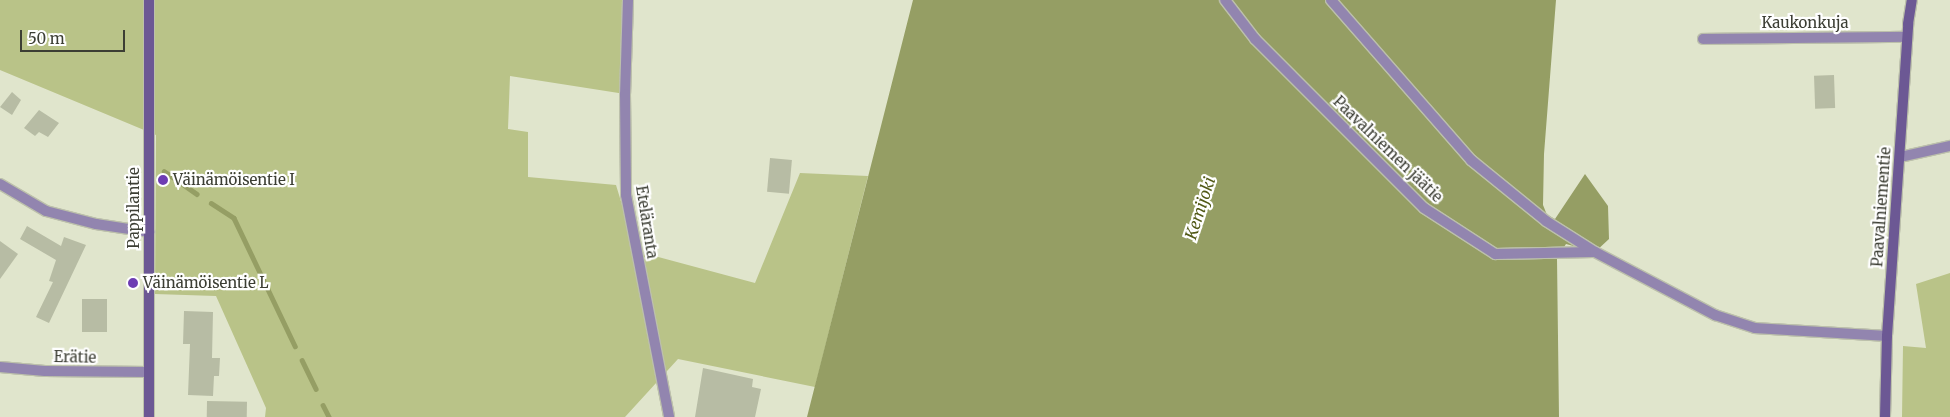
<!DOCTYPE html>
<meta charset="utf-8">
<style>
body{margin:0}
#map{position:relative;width:1950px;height:417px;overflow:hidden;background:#e0e5cc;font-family:Merriweather,serif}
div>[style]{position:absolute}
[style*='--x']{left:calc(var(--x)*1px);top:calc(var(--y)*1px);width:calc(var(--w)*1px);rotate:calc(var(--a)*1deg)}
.green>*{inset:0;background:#b9c388}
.water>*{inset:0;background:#959e64}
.stream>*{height:4.5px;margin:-2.25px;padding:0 2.25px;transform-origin:2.25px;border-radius:2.25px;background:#959e64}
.building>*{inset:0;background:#b7bca4;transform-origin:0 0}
.roads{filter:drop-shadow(1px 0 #bcc0ab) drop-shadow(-1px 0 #bcc0ab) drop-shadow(0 1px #bcc0ab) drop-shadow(0 -1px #bcc0ab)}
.street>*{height:10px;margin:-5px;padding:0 5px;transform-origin:5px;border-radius:5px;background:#9285af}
.secondary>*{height:10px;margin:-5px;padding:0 5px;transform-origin:5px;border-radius:5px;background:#6c5894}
.dots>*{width:14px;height:14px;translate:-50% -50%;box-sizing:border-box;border:2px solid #fff;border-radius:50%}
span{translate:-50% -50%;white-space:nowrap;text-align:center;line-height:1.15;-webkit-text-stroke:4.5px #fff;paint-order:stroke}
.street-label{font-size:15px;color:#3c3e34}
.poi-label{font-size:15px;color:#3c3e34}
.left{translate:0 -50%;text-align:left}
.water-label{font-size:16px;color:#515916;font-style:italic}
.scale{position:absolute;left:20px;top:30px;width:105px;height:22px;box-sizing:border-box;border:2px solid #3c3e34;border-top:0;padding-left:6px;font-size:15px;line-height:18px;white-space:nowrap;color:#3c3e34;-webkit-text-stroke:4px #fff;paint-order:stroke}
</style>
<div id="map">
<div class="green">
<i style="clip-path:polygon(0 0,628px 0,625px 94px,510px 76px,508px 129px,528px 132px,528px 177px,616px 185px,636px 251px,755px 283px,800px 173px,868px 176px,815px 387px,678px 359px,625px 417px,265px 417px,266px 408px,216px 296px,155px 294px,156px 135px,0 70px)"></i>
<i style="clip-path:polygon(1950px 273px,1950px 417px,1902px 417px,1903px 346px,1926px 348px,1916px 284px)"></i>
</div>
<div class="water">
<i style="clip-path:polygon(913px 0,1556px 0,1544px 154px,1543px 205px,1547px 215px,1555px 219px,1585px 174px,1608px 206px,1609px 239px,1595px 252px,1566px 244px,1557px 258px,1559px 417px,807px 417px)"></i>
</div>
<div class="stream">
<i style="--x:164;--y:171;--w:40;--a:34.9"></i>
<i style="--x:211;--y:203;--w:27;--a:33"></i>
<i style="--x:234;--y:218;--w:142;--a:64.5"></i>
<i style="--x:302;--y:360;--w:32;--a:64"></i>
<i style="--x:323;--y:405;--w:13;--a:63"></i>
</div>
<div class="building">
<i style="left:1834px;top:75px;width:33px;height:20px;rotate:88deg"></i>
<i style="clip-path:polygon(12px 92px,21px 100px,12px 115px,0 107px)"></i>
<i style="clip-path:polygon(39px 110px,59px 123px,48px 137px,39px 132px,35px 136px,24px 128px)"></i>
<i style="left:770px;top:158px;width:22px;height:34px;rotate:5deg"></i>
<i style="clip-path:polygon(27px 226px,61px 246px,64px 237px,86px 245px,49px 323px,36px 317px,53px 282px,49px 281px,56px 260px,20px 239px)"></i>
<i style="clip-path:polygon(0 241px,18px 254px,0 279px)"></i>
<i style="left:82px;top:299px;width:25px;height:33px"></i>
<i style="clip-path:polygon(184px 311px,213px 312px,212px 358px,220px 358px,219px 376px,214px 376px,213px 396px,188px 395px,190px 344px,183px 344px)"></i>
<i style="clip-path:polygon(703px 368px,753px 379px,752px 387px,761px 389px,755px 417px,695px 417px)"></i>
<i style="left:207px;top:401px;width:40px;height:16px;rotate:1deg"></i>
</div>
<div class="roads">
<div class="street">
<i style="--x:628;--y:0;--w:94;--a:91.8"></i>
<i style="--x:625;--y:94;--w:101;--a:89.4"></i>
<i style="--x:626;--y:195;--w:226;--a:79"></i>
<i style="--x:1225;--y:0;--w:49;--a:52.4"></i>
<i style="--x:1255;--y:39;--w:239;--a:45"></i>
<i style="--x:1424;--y:208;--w:85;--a:32.9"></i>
<i style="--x:1495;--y:254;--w:99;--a:-1.2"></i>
<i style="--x:1331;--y:0;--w:213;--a:48.8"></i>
<i style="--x:1471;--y:160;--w:97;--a:39.1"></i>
<i style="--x:1546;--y:221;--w:58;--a:32.3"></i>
<i style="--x:1595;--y:252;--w:136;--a:27.7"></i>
<i style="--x:1715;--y:315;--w:42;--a:18"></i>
<i style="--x:1755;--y:328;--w:132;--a:3.5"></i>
<i style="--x:1703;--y:39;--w:204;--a:-0.6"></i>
<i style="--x:1900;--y:157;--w:51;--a:-12.4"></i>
<i style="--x:0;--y:184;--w:53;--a:30.4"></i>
<i style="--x:46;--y:211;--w:52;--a:14.6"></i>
<i style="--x:96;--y:224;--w:54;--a:8.6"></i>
<i style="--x:0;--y:367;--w:45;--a:5.1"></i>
<i style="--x:45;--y:371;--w:104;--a:0.6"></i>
</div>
<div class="secondary">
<i style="--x:149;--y:0;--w:417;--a:90"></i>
<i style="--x:1885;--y:417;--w:81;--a:-88.6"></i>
<i style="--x:1887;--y:336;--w:313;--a:-86.1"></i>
<i style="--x:1908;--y:24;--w:24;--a:-81"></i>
</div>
</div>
<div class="dots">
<i style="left:163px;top:180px;background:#6d3cb3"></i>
<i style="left:133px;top:283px;background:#6d3cb3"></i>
</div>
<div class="street-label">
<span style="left:1805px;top:23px">Kaukonkuja</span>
<span style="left:1388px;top:149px;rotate:44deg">Paavalniemen jäätie</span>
<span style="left:1881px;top:207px;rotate:-86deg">Paavalniementie</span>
<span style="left:134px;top:208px;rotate:-90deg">Pappilantie</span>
<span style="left:647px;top:222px;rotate:81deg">Eteläranta</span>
<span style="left:75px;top:357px;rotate:1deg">Erätie</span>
</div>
<div class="poi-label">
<span class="left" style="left:173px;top:180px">Väinämöisentie I</span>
<span class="left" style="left:143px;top:283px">Väinämöisentie L</span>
</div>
<div class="water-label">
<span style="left:1200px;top:208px;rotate:-72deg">Kemijoki</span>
</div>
<div class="scale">50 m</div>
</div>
